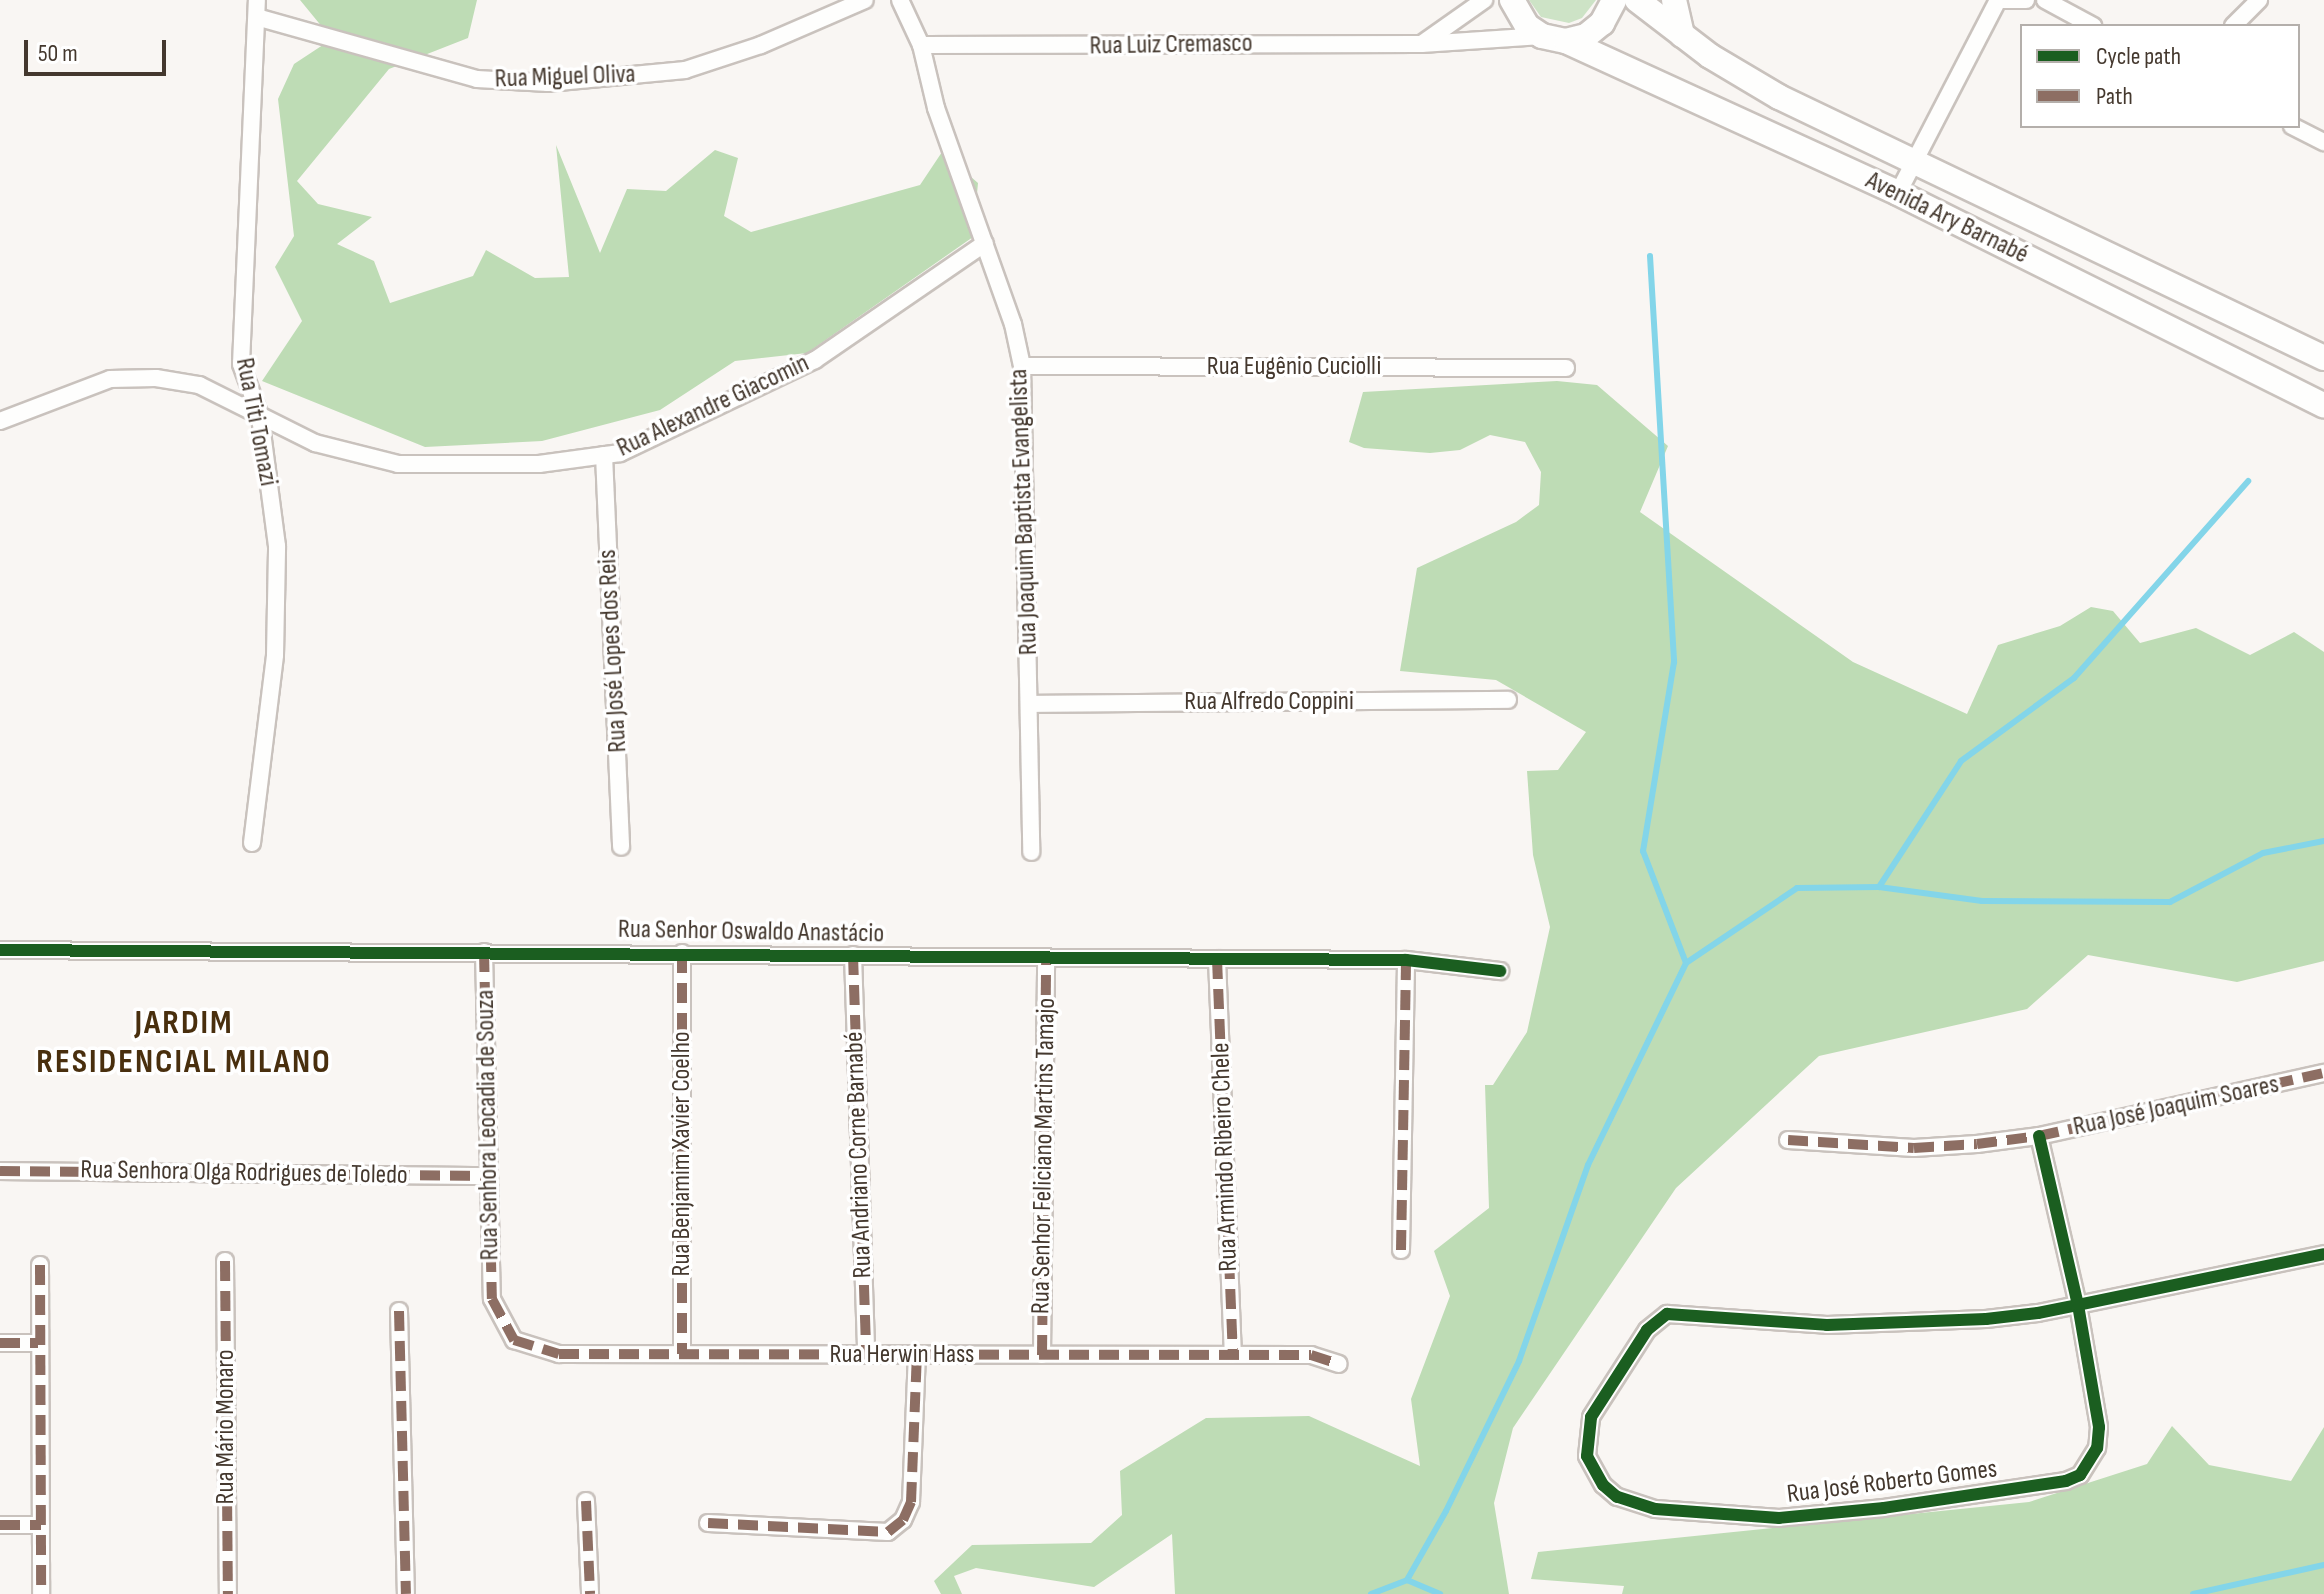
<!DOCTYPE html>
<meta charset="utf-8">
<style>
body{margin:0}
#map{position:relative;width:2324px;height:1594px;overflow:hidden;background:#f9f6f3;font-family:"Sofia Sans Condensed",sans-serif}
div>[style]{position:absolute}
[style*='--x']{left:calc(var(--x)*1px);top:calc(var(--y)*1px);width:calc(var(--w)*1px);rotate:calc(var(--a)*1deg)}
.green>*{inset:0;background:#cde3c6}
.forest>*{inset:0;background:#bedcb5}
.stream>*{height:6px;margin:-3px;padding:0 3px;transform-origin:3px;border-radius:3px;background:#83d5e9}
.roads{filter:drop-shadow(2px 0 #c9c2bd) drop-shadow(-2px 0 #c9c2bd) drop-shadow(0 2px #c9c2bd) drop-shadow(0 -2px #c9c2bd)}
.street>*{height:16px;margin:-8px;padding:0 8px;transform-origin:8px;border-radius:8px;background:#fefefd}
.secondary>*{height:24px;margin:-12px;padding:0 12px;transform-origin:12px;border-radius:12px;background:#fefefd}
.quiet>*{height:10px;margin-top:-5px;transform-origin:0;background:repeating-linear-gradient(90deg,#8d6e63 0 20px,transparent 0 30px)}
.cycleway>*{height:12px;margin:-6px;padding:0 6px;transform-origin:6px;border-radius:6px;background:#1b5e20}
span{translate:-50% -50%;white-space:nowrap;text-align:center;line-height:1.15;-webkit-text-stroke:7px #fff;paint-order:stroke}
.street-label{font-size:26px;color:#44382e}
.district-label{font-size:34px;color:#492f0e;font-weight:700;letter-spacing:2px}
.legend{position:absolute;left:2020px;top:24px;width:280px;height:104px;box-sizing:border-box;background:#fff;border:2px solid #b4afab;margin:0;padding:10px 14px;list-style:none;font-size:24px;color:#44382e}
.legend li{display:flex;align-items:center;gap:16px;height:40px}
.legend b{width:40px;border:2px solid #b4afab}
.scale{position:absolute;left:24px;top:40px;width:142px;height:36px;box-sizing:border-box;border:4px solid #44382e;border-top:0;padding-left:10px;font-size:24px;line-height:28px;white-space:nowrap;color:#44382e;-webkit-text-stroke:6px #fff;paint-order:stroke}
</style>
<div id="map">
<div class="green">
<i style="clip-path:polygon(1529px 0,1596px 0,1582px 18px,1569px 23px,1541px 17px)"></i>
</div>
<div class="forest">
<i style="clip-path:polygon(300px 0,477px 0,468px 38px,389px 69px,297px 181px,318px 204px,372px 217px,337px 244px,374px 261px,390px 303px,473px 276px,486px 250px,535px 278px,569px 277px,556px 145px,600px 253px,627px 189px,666px 191px,715px 150px,738px 158px,724px 216px,751px 232px,920px 185px,942px 152px,978px 183px,973px 237px,807px 353px,735px 361px,660px 410px,542px 441px,425px 447px,262px 381px,302px 321px,275px 267px,294px 236px,278px 99px,294px 64px,332px 39px)"></i>
<i style="clip-path:polygon(1557px 381px,1597px 385px,1668px 446px,1640px 512px,1853px 662px,1967px 714px,1998px 645px,2060px 626px,2091px 607px,2113px 611px,2140px 643px,2196px 628px,2250px 655px,2294px 632px,2324px 652px,2324px 961px,2237px 982px,2088px 955px,2027px 1009px,1819px 1056px,1676px 1188px,1513px 1428px,1494px 1503px,1509px 1594px,1175px 1594px,1172px 1534px,1094px 1587px,976px 1568px,954px 1576px,962px 1594px,941px 1594px,934px 1581px,972px 1545px,1091px 1543px,1122px 1515px,1120px 1471px,1206px 1418px,1309px 1416px,1420px 1466px,1411px 1399px,1450px 1296px,1434px 1251px,1489px 1208px,1485px 1085px,1493px 1085px,1527px 1032px,1550px 927px,1533px 855px,1527px 771px,1558px 770px,1586px 732px,1496px 680px,1400px 671px,1417px 568px,1516px 522px,1539px 505px,1541px 472px,1525px 442px,1490px 435px,1460px 450px,1430px 453px,1364px 448px,1349px 442px,1363px 392px)"></i>
<i style="clip-path:polygon(2172px 1426px,2209px 1465px,2291px 1481px,2324px 1427px,2324px 1594px,1622px 1594px,1624px 1586px,1531px 1579px,1538px 1552px,2029px 1502px,2147px 1464px)"></i>
</div>
<div class="stream">
<i style="--x:1650;--y:256;--w:407;--a:86.6"></i>
<i style="--x:1674;--y:662;--w:192;--a:99.3"></i>
<i style="--x:1643;--y:851;--w:120;--a:69"></i>
<i style="--x:1879;--y:887;--w:150;--a:-56.9"></i>
<i style="--x:1961;--y:761;--w:140;--a:-36.3"></i>
<i style="--x:2074;--y:678;--w:263;--a:-48.5"></i>
<i style="--x:1407;--y:1580;--w:79;--a:-60.5"></i>
<i style="--x:1446;--y:1511;--w:167;--a:-64"></i>
<i style="--x:1519;--y:1361;--w:208;--a:-70.6"></i>
<i style="--x:1588;--y:1165;--w:225;--a:-64.1"></i>
<i style="--x:1686;--y:963;--w:134;--a:-34"></i>
<i style="--x:1797;--y:888;--w:82;--a:-0.7"></i>
<i style="--x:1879;--y:887;--w:104;--a:7.7"></i>
<i style="--x:1982;--y:901;--w:188;--a:0.3"></i>
<i style="--x:2170;--y:902;--w:105;--a:-27.8"></i>
<i style="--x:2263;--y:853;--w:62;--a:-11.1"></i>
<i style="--x:1371;--y:1594;--w:39;--a:-21"></i>
<i style="--x:1407;--y:1580;--w:36;--a:23"></i>
<i style="--x:2193;--y:1594;--w:134;--a:-12.5"></i>
</div>
<div class="roads">
<div class="street">
<i style="--x:900;--y:0;--w:50;--a:65"></i>
<i style="--x:921;--y:45;--w:65;--a:76.6"></i>
<i style="--x:936;--y:108;--w:229;--a:70.4"></i>
<i style="--x:1013;--y:324;--w:43;--a:77.9"></i>
<i style="--x:1022;--y:366;--w:486;--a:88.9"></i>
<i style="--x:2003;--y:0;--w:23;--a:0"></i>
<i style="--x:2045;--y:0;--w:55;--a:28.4"></i>
<i style="--x:260;--y:18;--w:225;--a:15.7"></i>
<i style="--x:477;--y:79;--w:71;--a:3.2"></i>
<i style="--x:548;--y:83;--w:138;--a:-5.4"></i>
<i style="--x:685;--y:70;--w:80;--a:-18.2"></i>
<i style="--x:761;--y:45;--w:113;--a:-23.4"></i>
<i style="--x:2233;--y:26;--w:37;--a:-45"></i>
<i style="--x:1423;--y:43;--w:75;--a:-35.2"></i>
<i style="--x:921;--y:45;--w:500;--a:-0.11"></i>
<i style="--x:1421;--y:44;--w:121;--a:-3.8"></i>
<i style="--x:2292;--y:126;--w:36;--a:27"></i>
<i style="--x:1898;--y:193;--w:217;--a:-62.6"></i>
<i style="--x:1022;--y:366;--w:544;--a:0.21"></i>
<i style="--x:0;--y:421;--w:118;--a:-20.9"></i>
<i style="--x:110;--y:379;--w:46;--a:-1.2"></i>
<i style="--x:156;--y:378;--w:44;--a:9.2"></i>
<i style="--x:199;--y:385;--w:130;--a:26.6"></i>
<i style="--x:315;--y:443;--w:86;--a:14.2"></i>
<i style="--x:398;--y:464;--w:141;--a:0"></i>
<i style="--x:539;--y:464;--w:82;--a:-7.7"></i>
<i style="--x:620;--y:453;--w:216;--a:-25.5"></i>
<i style="--x:815;--y:360;--w:206;--a:-34.5"></i>
<i style="--x:604;--y:455;--w:392;--a:87.5"></i>
<i style="--x:1029;--y:704;--w:479;--a:-0.5"></i>
<i style="--x:252;--y:843;--w:189;--a:-83"></i>
<i style="--x:275;--y:655;--w:109;--a:-88.9"></i>
<i style="--x:277;--y:546;--w:131;--a:-97.5"></i>
<i style="--x:260;--y:416;--w:55;--a:-110.1"></i>
<i style="--x:241;--y:364;--w:364;--a:-87.5"></i>
<i style="--x:0;--y:950;--w:1406;--a:0.41"></i>
<i style="--x:1406;--y:960;--w:95;--a:6.7"></i>
<i style="--x:484;--y:952;--w:347;--a:88.7"></i>
<i style="--x:492;--y:1299;--w:47;--a:61.8"></i>
<i style="--x:514;--y:1340;--w:47;--a:17.3"></i>
<i style="--x:559;--y:1354;--w:752;--a:0.08"></i>
<i style="--x:1311;--y:1355;--w:29;--a:18"></i>
<i style="--x:682;--y:953;--w:401;--a:90"></i>
<i style="--x:853;--y:955;--w:400;--a:88.1"></i>
<i style="--x:1217;--y:959;--w:396;--a:87.7"></i>
<i style="--x:2039;--y:1136;--w:173;--a:77"></i>
<i style="--x:2078;--y:1305;--w:124;--a:80.2"></i>
<i style="--x:2099;--y:1427;--w:21;--a:95"></i>
<i style="--x:2097;--y:1448;--w:32;--a:122"></i>
<i style="--x:2080;--y:1475;--w:15;--a:157"></i>
<i style="--x:2066;--y:1481;--w:184;--a:171.6"></i>
<i style="--x:1884;--y:1508;--w:105;--a:174.6"></i>
<i style="--x:1779;--y:1518;--w:124;--a:-175.8"></i>
<i style="--x:1655;--y:1509;--w:40;--a:-162"></i>
<i style="--x:1617;--y:1497;--w:18;--a:-139"></i>
<i style="--x:1603;--y:1485;--w:33;--a:-119"></i>
<i style="--x:1587;--y:1456;--w:39;--a:-84"></i>
<i style="--x:1591;--y:1417;--w:103;--a:-57.2"></i>
<i style="--x:1647;--y:1330;--w:26;--a:-39"></i>
<i style="--x:1667;--y:1314;--w:160;--a:3.9"></i>
<i style="--x:1827;--y:1325;--w:159;--a:-2.2"></i>
<i style="--x:1986;--y:1319;--w:52;--a:-6.6"></i>
<i style="--x:2038;--y:1313;--w:41;--a:-11.3"></i>
<i style="--x:2078;--y:1305;--w:251;--a:-11.7"></i>
<i style="--x:1788;--y:1140;--w:126;--a:3.6"></i>
<i style="--x:1914;--y:1148;--w:63;--a:-3.6"></i>
<i style="--x:1977;--y:1144;--w:63;--a:-7.4"></i>
<i style="--x:2039;--y:1136;--w:292;--a:-12.5"></i>
<i style="--x:0;--y:1171;--w:489;--a:0.6"></i>
<i style="--x:1401;--y:1250;--w:290;--a:-89"></i>
<i style="--x:225;--y:1261;--w:333;--a:89.5"></i>
<i style="--x:40;--y:1265;--w:329;--a:89.8"></i>
<i style="--x:399;--y:1311;--w:283;--a:88.6"></i>
<i style="--x:0;--y:1343;--w:38;--a:0"></i>
<i style="--x:1042;--y:1355;--w:398;--a:-89.4"></i>
<i style="--x:586;--y:1501;--w:93;--a:87.5"></i>
<i style="--x:708;--y:1523;--w:180;--a:2.9"></i>
<i style="--x:888;--y:1532;--w:19;--a:-39"></i>
<i style="--x:903;--y:1520;--w:20;--a:-66"></i>
<i style="--x:911;--y:1502;--w:147;--a:-87.7"></i>
<i style="--x:0;--y:1525;--w:41;--a:0"></i>
</div>
<div class="secondary">
<i style="--x:1512;--y:0;--w:30;--a:60"></i>
<i style="--x:1527;--y:26;--w:18;--a:34"></i>
<i style="--x:1542;--y:36;--w:25;--a:12"></i>
<i style="--x:1566;--y:41;--w:365;--a:24.6"></i>
<i style="--x:1898;--y:193;--w:476;--a:26.5"></i>
<i style="--x:1637;--y:0;--w:92;--a:37.5"></i>
<i style="--x:1710;--y:56;--w:80;--a:30.7"></i>
<i style="--x:1779;--y:97;--w:604;--a:25.59"></i>
<i style="--x:1674;--y:0;--w:36;--a:77"></i>
<i style="--x:1566;--y:41;--w:21;--a:-14"></i>
<i style="--x:1586;--y:36;--w:21;--a:-39"></i>
<i style="--x:1602;--y:23;--w:26;--a:-62"></i>
</div>
</div>
<div class="quiet">
<i style="--x:484;--y:952;--w:347;--a:88.7"></i>
<i style="--x:492;--y:1299;--w:47;--a:61.8"></i>
<i style="--x:514;--y:1340;--w:47;--a:17.3"></i>
<i style="--x:559;--y:1354;--w:752;--a:0.08"></i>
<i style="--x:1311;--y:1355;--w:29;--a:18"></i>
<i style="--x:682;--y:953;--w:401;--a:90"></i>
<i style="--x:853;--y:955;--w:400;--a:88.1"></i>
<i style="--x:1217;--y:959;--w:396;--a:87.7"></i>
<i style="--x:1788;--y:1140;--w:126;--a:3.6"></i>
<i style="--x:1914;--y:1148;--w:63;--a:-3.6"></i>
<i style="--x:1977;--y:1144;--w:63;--a:-7.4"></i>
<i style="--x:2039;--y:1136;--w:292;--a:-12.5"></i>
<i style="--x:0;--y:1171;--w:489;--a:0.6"></i>
<i style="--x:1401;--y:1250;--w:290;--a:-89"></i>
<i style="--x:225;--y:1261;--w:333;--a:89.5"></i>
<i style="--x:40;--y:1265;--w:329;--a:89.8"></i>
<i style="--x:399;--y:1311;--w:283;--a:88.6"></i>
<i style="--x:0;--y:1343;--w:38;--a:0"></i>
<i style="--x:1042;--y:1355;--w:398;--a:-89.4"></i>
<i style="--x:586;--y:1501;--w:93;--a:87.5"></i>
<i style="--x:708;--y:1523;--w:180;--a:2.9"></i>
<i style="--x:888;--y:1532;--w:19;--a:-39"></i>
<i style="--x:903;--y:1520;--w:20;--a:-66"></i>
<i style="--x:911;--y:1502;--w:147;--a:-87.7"></i>
<i style="--x:0;--y:1525;--w:41;--a:0"></i>
</div>
<div class="cycleway">
<i style="--x:0;--y:950;--w:1406;--a:0.41"></i>
<i style="--x:1406;--y:960;--w:95;--a:6.7"></i>
<i style="--x:2039;--y:1136;--w:173;--a:77"></i>
<i style="--x:2078;--y:1305;--w:124;--a:80.2"></i>
<i style="--x:2099;--y:1427;--w:21;--a:95"></i>
<i style="--x:2097;--y:1448;--w:32;--a:122"></i>
<i style="--x:2080;--y:1475;--w:15;--a:157"></i>
<i style="--x:2066;--y:1481;--w:184;--a:171.6"></i>
<i style="--x:1884;--y:1508;--w:105;--a:174.6"></i>
<i style="--x:1779;--y:1518;--w:124;--a:-175.8"></i>
<i style="--x:1655;--y:1509;--w:40;--a:-162"></i>
<i style="--x:1617;--y:1497;--w:18;--a:-139"></i>
<i style="--x:1603;--y:1485;--w:33;--a:-119"></i>
<i style="--x:1587;--y:1456;--w:39;--a:-84"></i>
<i style="--x:1591;--y:1417;--w:103;--a:-57.2"></i>
<i style="--x:1647;--y:1330;--w:26;--a:-39"></i>
<i style="--x:1667;--y:1314;--w:160;--a:3.9"></i>
<i style="--x:1827;--y:1325;--w:159;--a:-2.2"></i>
<i style="--x:1986;--y:1319;--w:52;--a:-6.6"></i>
<i style="--x:2038;--y:1313;--w:41;--a:-11.3"></i>
<i style="--x:2078;--y:1305;--w:251;--a:-11.7"></i>
</div>
<div class="street-label">
<span style="left:1171px;top:45px;rotate:-1deg">Rua Luiz Cremasco</span>
<span style="left:565px;top:77px;rotate:-2deg">Rua Miguel Oliva</span>
<span style="left:1947px;top:218px;rotate:26deg">Avenida Ary Barnabé</span>
<span style="left:1294px;top:367px">Rua Eugênio Cuciolli</span>
<span style="left:713px;top:406px;rotate:-25deg">Rua Alexandre Giacomin</span>
<span style="left:256px;top:422px;rotate:79deg">Rua Titi Tomazi</span>
<span style="left:1024px;top:512px;rotate:-92deg">Rua Joaquim Baptista Evangelista</span>
<span style="left:613px;top:651px;rotate:-93deg">Rua José Lopes dos Reis</span>
<span style="left:1269px;top:702px">Rua Alfredo Coppini</span>
<span style="left:751px;top:932px;rotate:1deg">Rua Senhor Oswaldo Anastácio</span>
<span style="left:2176px;top:1106px;rotate:-12deg">Rua José Joaquim Soares</span>
<span style="left:488px;top:1125px;rotate:-91deg">Rua Senhora Leocadia de Souza</span>
<span style="left:682px;top:1154px;rotate:-90deg">Rua Benjamim Xavier Coelho</span>
<span style="left:859px;top:1155px;rotate:-92deg">Rua Andriano Corne Barnabé</span>
<span style="left:1044px;top:1156px;rotate:-89deg">Rua Senhor Feliciano Martins Tamajo</span>
<span style="left:1225px;top:1157px;rotate:-92deg">Rua Armindo Ribeiro Chele</span>
<span style="left:244px;top:1173px;rotate:1deg">Rua Senhora Olga Rodrigues de Toledo</span>
<span style="left:902px;top:1355px">Rua Herwin Hass</span>
<span style="left:226px;top:1427px;rotate:-90deg">Rua Mário Monaro</span>
<span style="left:1892px;top:1482px;rotate:-7deg">Rua José Roberto Gomes</span>
</div>
<div class="district-label">
<span style="left:184px;top:1042px">JARDIM<br>RESIDENCIAL MILANO</span>
</div>
<ul class="legend">
<li><b style="height:10px;background:#1b5e20"></b>Cycle path</li>
<li><b style="height:10px;background:#8d6e63"></b>Path</li>
</ul>
<div class="scale">50 m</div>
</div>
